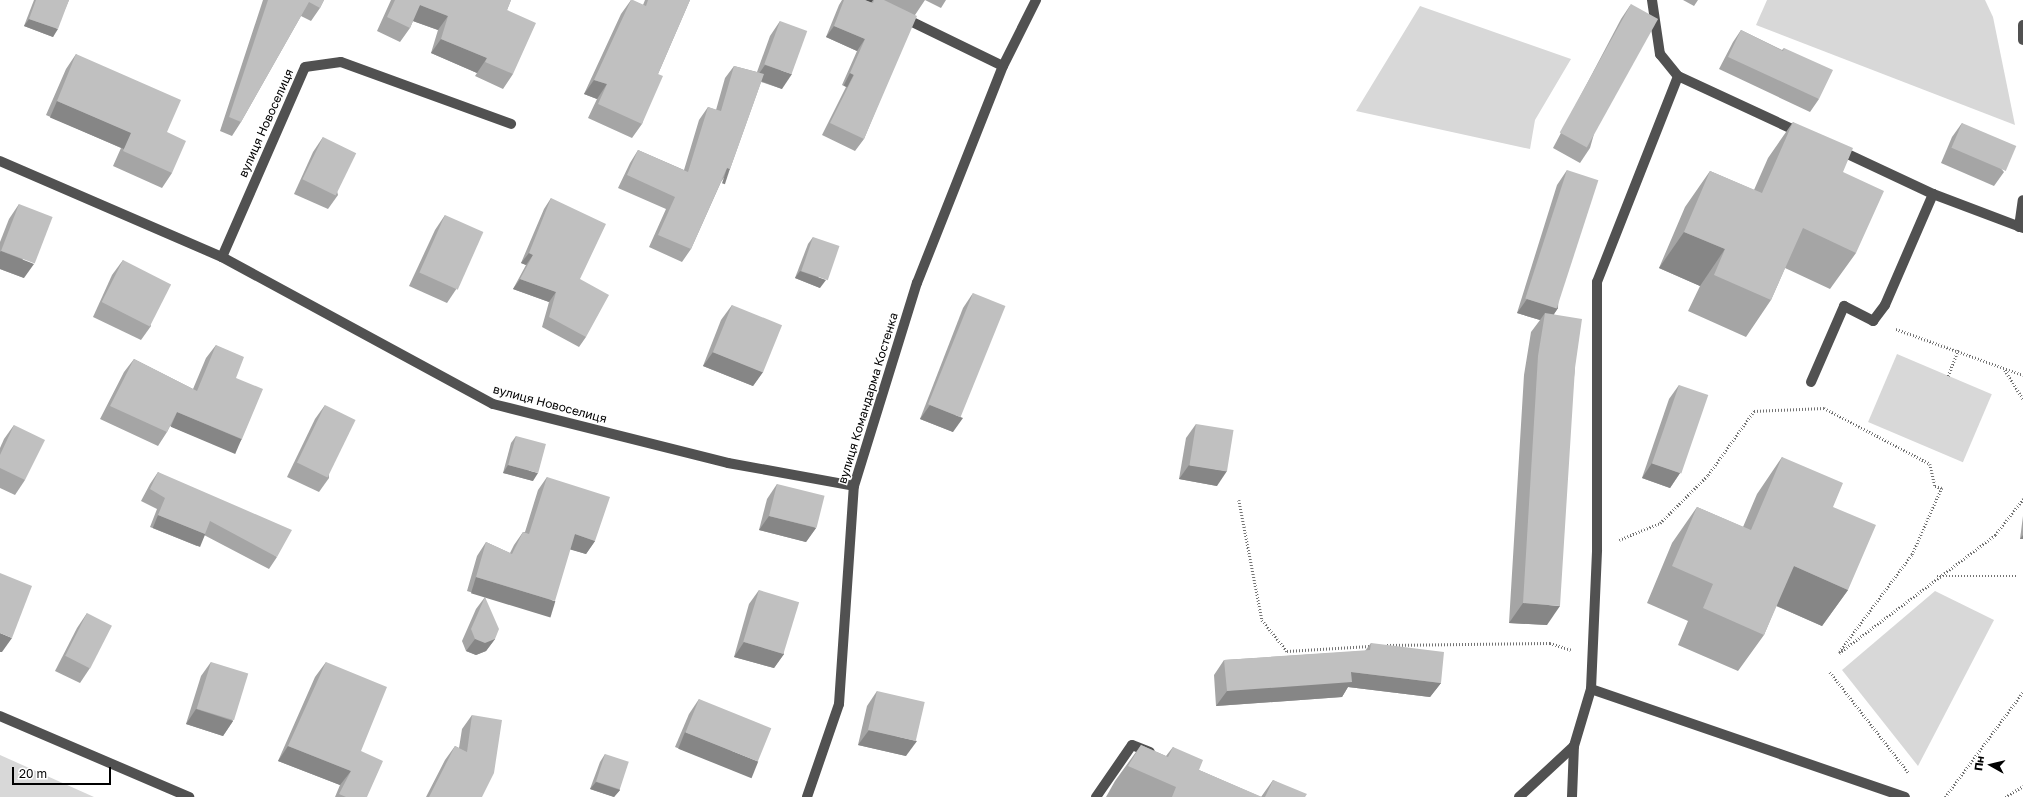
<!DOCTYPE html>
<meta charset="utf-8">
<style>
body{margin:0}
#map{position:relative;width:2023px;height:797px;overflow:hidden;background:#fff;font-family:"Golos Text",sans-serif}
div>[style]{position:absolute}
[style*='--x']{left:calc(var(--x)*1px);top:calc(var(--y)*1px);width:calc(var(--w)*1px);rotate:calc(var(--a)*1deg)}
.green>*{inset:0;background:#d8d8d8;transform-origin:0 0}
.path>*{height:2.5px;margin-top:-1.25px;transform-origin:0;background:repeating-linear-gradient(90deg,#737373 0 1px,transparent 0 3px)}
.minor>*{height:10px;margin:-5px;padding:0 5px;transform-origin:5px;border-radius:5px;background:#515151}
.wall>*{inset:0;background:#a5a5a5}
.shaded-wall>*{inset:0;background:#868686;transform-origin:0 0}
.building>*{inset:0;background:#c0c0c0;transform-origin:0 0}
span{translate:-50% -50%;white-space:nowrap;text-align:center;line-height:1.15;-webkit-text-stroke:3px #fff;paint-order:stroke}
.street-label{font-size:12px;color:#000}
.north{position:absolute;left:1971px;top:745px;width:40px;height:40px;-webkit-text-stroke:3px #fff;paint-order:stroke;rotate:278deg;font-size:11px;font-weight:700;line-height:16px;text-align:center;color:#000}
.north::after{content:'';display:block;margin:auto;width:14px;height:18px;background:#000;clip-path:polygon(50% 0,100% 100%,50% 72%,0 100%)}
.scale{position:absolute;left:12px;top:767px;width:99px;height:18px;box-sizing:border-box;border:2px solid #000;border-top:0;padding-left:5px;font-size:12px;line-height:14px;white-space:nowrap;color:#000;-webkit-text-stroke:3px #fff;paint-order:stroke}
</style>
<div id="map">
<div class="green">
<i style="clip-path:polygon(1767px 0,1985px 0,1993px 17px,2015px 125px,1756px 25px)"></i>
<i style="clip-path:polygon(1420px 6px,1571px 59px,1535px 120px,1530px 149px,1356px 111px)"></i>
<i style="left:1897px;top:354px;width:103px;height:74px;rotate:23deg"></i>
<i style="clip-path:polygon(1935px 591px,1994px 620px,1918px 766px,1842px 670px)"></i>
<i style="clip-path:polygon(0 755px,94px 797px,0 797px)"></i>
</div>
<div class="path">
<i style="--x:1896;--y:329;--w:135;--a:19.9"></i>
<i style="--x:2005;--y:370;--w:34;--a:58"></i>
<i style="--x:1948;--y:376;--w:28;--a:-69"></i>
<i style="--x:1239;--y:500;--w:122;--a:79.1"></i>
<i style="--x:1262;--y:620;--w:40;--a:51"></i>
<i style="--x:1287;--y:651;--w:83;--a:-3.4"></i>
<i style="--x:1619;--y:540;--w:44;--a:-22.5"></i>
<i style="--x:1660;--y:523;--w:68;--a:-45"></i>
<i style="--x:1708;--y:475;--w:79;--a:-54.3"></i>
<i style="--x:1754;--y:411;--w:70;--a:-2.5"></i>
<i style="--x:1824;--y:408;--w:120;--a:27.8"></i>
<i style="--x:1930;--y:464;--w:23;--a:77"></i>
<i style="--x:1935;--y:486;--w:7;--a:16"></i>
<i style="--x:1942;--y:488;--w:73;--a:114.1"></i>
<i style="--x:1912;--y:555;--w:122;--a:126.7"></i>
<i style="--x:1839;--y:653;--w:196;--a:-37.1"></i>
<i style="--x:1995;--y:535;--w:46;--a:-52.1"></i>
<i style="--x:1937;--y:576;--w:80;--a:0"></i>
<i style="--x:1387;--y:645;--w:163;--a:-0.7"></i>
<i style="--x:1550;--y:643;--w:22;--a:18"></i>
<i style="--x:1830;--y:672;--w:128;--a:52"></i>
<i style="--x:1945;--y:797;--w:131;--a:-53.4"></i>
<i style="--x:2005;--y:797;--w:21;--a:-31"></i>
</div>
<div class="minor">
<i style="--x:866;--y:0;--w:20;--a:27"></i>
<i style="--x:1652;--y:0;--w:55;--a:81.6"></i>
<i style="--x:1660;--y:54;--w:28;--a:51"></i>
<i style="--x:902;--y:17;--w:112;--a:25.9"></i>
<i style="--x:2023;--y:25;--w:15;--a:90"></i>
<i style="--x:1839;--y:150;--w:104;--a:25.1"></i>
<i style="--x:1933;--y:194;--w:96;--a:20.7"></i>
<i style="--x:0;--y:161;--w:242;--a:23.4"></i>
<i style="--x:222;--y:257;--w:308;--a:28.5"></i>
<i style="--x:493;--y:404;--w:242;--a:14.1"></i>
<i style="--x:728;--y:463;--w:128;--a:10.3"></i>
<i style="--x:2019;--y:227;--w:27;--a:-82"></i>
<i style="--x:222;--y:257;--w:207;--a:-66.4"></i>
<i style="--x:305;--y:67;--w:36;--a:-8"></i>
<i style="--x:341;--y:62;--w:181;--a:20"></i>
<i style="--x:1811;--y:382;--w:83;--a:-66.5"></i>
<i style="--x:1844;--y:306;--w:33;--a:27"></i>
<i style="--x:1873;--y:321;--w:20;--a:-53"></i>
<i style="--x:1885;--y:305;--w:121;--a:-66.6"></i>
<i style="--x:1591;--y:689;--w:332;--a:19"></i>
<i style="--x:0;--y:716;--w:206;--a:23.2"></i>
<i style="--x:807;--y:797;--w:98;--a:-71"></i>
<i style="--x:839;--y:704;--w:219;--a:-86.1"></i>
<i style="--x:854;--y:486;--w:213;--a:-72.8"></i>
<i style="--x:917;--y:283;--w:233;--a:-68.4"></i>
<i style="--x:1003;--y:66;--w:74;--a:-63.4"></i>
<i style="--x:1096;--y:797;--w:63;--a:-55.3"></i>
<i style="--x:1132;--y:745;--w:19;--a:21"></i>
<i style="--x:1519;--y:797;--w:75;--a:-42.8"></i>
<i style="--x:1574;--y:746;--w:59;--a:-73.4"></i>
<i style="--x:1591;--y:689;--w:139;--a:-87.5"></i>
<i style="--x:1597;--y:550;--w:268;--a:-90"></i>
<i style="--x:1597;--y:282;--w:221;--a:-68.5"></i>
<i style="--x:1678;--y:76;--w:136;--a:24.9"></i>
<i style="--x:1572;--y:797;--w:51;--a:-87.8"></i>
</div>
<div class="wall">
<i style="clip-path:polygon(34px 0,69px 0,53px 37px,24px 26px)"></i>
<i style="clip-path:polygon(263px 0,324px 0,320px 8px,311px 21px,301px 16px,241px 122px,232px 136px,220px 131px)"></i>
<i style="clip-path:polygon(391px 0,511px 0,507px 10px,513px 74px,503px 89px,475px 76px,477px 73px,431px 53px,438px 30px,413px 21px,410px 28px,400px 42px,377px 31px)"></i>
<i style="clip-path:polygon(631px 0,643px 5px,645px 0,690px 0,658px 74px,642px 124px,632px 138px,588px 118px,597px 99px,584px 94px,621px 14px)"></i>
<i style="clip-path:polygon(842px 0,865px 0,871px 3px,873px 0,946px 0,941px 8px,925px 0,915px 15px,864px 139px,855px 151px,822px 135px,846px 87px,842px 85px,857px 51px,826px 37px,839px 5px)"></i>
<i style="clip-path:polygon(1683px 0,1698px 0,1694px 6px)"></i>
<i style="clip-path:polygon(1631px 4px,1590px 148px,1580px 163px,1553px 148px,1621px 19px)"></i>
<i style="clip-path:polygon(780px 21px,782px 89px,761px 82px,730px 169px,721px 182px,691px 249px,682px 262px,649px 247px,666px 209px,618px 188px,630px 163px,638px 150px,684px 170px,699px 120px,708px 107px,716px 110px,725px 78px,734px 66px,757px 72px,770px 36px)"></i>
<i style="clip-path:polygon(1741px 30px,1782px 50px,1784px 48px,1819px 99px,1810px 112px,1719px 69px,1733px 42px)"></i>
<i style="clip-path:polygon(76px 54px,167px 132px,172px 173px,162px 188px,113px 166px,121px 148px,46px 115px,66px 69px)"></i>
<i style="clip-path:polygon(1793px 122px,1843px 172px,1856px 253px,1830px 289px,1785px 268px,1771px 300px,1746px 337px,1688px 311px,1700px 286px,1659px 268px,1685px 207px,1710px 171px,1754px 190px,1768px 158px)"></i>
<i style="clip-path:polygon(1962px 123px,2004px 172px,1994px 186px,1941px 163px,1952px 137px)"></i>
<i style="clip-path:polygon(323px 137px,338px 195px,328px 209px,294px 194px,313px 152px)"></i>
<i style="clip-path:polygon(1567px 170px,1558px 308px,1554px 314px,1575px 368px,1547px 625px,1509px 623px,1524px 375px,1531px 332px,1540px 320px,1517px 313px,1557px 185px)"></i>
<i style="clip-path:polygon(551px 198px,580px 279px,586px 337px,579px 347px,542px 327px,549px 302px,513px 289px,526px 265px,521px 263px,544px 209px)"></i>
<i style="clip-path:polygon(19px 204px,24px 278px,0 269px,0 242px,9px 219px)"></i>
<i style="clip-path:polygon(445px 215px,457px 288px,447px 303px,409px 286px,435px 230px)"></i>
<i style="clip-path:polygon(813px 237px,820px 288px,795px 278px,808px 244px)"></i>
<i style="clip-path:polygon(123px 260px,151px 326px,141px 340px,93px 317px,112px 275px)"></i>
<i style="clip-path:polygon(973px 293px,953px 432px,920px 419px,963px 308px)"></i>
<i style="clip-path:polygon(732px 305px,763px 372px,753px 386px,703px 366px,721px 320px)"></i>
<i style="clip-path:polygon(216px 345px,236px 378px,242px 439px,233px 452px,170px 426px,167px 432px,158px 446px,100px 419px,124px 372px,134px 359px,193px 389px,206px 358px)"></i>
<i style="clip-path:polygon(1679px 385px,1680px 473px,1670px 488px,1642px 478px,1669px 399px)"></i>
<i style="clip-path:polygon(325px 405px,329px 478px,319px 492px,287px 477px,315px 419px)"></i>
<i style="clip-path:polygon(1196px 424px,1217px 486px,1179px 479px,1186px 438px)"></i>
<i style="clip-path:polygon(14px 425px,25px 480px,15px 495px,0 488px,0 448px,4px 439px)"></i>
<i style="clip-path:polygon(516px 436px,533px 481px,503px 473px,511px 443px)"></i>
<i style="clip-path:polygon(1782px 457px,1833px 507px,1848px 590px,1822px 626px,1776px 606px,1764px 635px,1738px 671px,1678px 645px,1688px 621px,1647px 603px,1672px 543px,1697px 507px,1743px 527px,1757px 494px)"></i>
<i style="clip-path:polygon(158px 472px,277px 557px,269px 569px,204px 535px,197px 546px,150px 527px,157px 509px,141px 501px,150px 484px)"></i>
<i style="clip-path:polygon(547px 477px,595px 541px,586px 554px,570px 549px,545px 615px,467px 591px,477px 556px,486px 542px,510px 553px,514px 545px,523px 532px,525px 532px,538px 490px)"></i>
<i style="clip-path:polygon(777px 484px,816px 528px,806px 542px,759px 530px,767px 499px)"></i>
<i style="clip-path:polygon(2023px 516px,2023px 539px,2020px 539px)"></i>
<i style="clip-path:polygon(759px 590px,784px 654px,774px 668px,734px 657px,749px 604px)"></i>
<i style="clip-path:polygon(485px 597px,495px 639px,486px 651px,476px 655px,466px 651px,462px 641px,476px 609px)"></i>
<i style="clip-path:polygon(87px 613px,90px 668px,80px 683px,55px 671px,77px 628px)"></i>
<i style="clip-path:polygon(1371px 643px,1441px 683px,1430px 697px,1348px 687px,1342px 697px,1216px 706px,1214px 675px,1224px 660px,1365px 651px)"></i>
<i style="clip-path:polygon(211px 662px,233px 721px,223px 736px,186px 724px,201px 676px)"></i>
<i style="clip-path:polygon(326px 662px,361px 751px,367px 797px,335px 797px,340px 785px,278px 761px,315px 677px)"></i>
<i style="clip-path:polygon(877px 691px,906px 756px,858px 745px,867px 706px)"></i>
<i style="clip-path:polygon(699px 699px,747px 775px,675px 747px,689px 714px)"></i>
<i style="clip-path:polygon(472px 715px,482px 797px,426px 797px,445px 760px,455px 746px,459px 748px,462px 729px)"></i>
<i style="clip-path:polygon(1141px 745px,1166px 756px,1173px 747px,1199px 770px,1261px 797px,1273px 780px,1305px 797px,1106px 797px,1115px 781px)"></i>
<i style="clip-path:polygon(605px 754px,620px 790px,614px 797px,590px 789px,600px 762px)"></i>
</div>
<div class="shaded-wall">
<i style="clip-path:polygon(420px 5px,448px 16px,438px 30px,410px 20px)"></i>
<i style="clip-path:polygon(29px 19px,58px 29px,53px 37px,24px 26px)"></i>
<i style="clip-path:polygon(834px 26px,865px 39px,857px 51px,826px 37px)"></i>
<i style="clip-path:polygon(441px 39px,487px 58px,477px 73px,431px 53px)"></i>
<i style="clip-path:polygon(765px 65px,792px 74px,782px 89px,755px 79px)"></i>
<i style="left:850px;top:73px;width:4px;height:14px;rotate:27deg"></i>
<i style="clip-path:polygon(594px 80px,607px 84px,597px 99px,584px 94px)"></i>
<i style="left:57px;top:101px;width:81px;height:18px;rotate:23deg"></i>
<i style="left:727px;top:168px;width:3px;height:16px;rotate:18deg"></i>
<i style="clip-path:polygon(1684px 232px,1725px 249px,1700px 286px,1659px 268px)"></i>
<i style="clip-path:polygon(1px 251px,34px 264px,24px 278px,0 269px,0 252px)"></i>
<i style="clip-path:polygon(529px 253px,533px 255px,526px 265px,521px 263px)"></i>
<i style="clip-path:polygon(800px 271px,826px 280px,820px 288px,795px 278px)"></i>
<i style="clip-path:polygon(520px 279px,556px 292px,549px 302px,513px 289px)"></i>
<i style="clip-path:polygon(1527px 299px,1558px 308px,1548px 323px,1545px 313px,1540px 320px,1517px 313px)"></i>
<i style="clip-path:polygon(713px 352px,763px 372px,753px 386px,703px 366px)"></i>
<i style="clip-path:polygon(930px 405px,963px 418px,953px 432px,920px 419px)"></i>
<i style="left:177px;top:412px;width:70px;height:16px;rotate:23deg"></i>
<i style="clip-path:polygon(1652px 463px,1680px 473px,1670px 488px,1642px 478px)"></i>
<i style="clip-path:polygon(508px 465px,538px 473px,533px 481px,503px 473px)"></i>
<i style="clip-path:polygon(1189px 465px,1227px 471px,1217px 486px,1179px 479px)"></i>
<i style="left:158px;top:515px;width:51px;height:14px;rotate:22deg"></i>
<i style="clip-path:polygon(769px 516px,816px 528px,806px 542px,759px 530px)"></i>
<i style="clip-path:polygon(575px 534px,595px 541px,586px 554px,565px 548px)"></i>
<i style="clip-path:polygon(2023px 535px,2023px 539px,2020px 539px)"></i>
<i style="clip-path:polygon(1794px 566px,1848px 590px,1822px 626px,1768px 602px)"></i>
<i style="left:476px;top:577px;width:83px;height:17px;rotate:17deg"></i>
<i style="clip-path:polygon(1523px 603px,1560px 606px,1547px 625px,1509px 623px)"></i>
<i style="clip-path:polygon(0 633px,12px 638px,2px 652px,0 652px)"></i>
<i style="clip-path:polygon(475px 639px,495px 639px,486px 651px,476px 655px,466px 651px)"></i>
<i style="clip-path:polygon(744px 642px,784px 654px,774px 668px,734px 657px)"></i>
<i style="clip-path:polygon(1351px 672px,1441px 683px,1430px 697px,1348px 687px,1342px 697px,1216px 706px,1227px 691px)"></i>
<i style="clip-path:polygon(196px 709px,233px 721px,223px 736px,186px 724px)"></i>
<i style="clip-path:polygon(869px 730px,917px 741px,906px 756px,858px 745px)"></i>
<i style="left:685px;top:732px;width:79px;height:18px;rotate:22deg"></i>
<i style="clip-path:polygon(288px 746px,351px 771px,340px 785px,278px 761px)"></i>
<i style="clip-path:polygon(596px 782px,620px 790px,614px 797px,590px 789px)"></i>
</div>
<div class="building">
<i style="clip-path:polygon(36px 0,69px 0,58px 29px,29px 19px)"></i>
<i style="clip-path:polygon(268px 0,324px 0,320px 8px,309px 2px,241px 122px,229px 117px)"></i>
<i style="clip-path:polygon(395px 0,511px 0,507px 10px,536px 23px,513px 74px,485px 62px,487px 58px,441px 39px,448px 16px,420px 5px,410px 28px,387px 17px)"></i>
<i style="clip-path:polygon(631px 0,633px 0,646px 6px,648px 0,690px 0,658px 74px,663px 76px,642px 124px,598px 104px,607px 84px,594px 80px)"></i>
<i style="clip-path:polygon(844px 0,865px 0,873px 3px,874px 0,884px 0,917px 16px,864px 139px,830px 123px,854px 75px,850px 73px,865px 39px,834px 26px)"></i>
<i style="left:1631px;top:4px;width:31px;height:147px;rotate:29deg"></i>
<i style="left:780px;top:21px;width:29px;height:46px;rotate:20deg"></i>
<i style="clip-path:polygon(1741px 30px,1783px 51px,1784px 48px,1833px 70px,1819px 99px,1728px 57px)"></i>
<i style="clip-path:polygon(76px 54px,181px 100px,167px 132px,186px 141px,172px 173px,123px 151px,131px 133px,57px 101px)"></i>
<i style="clip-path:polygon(734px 66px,764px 74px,730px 169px,727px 168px,691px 249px,658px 235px,675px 197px,627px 175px,638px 150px,688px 172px,708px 107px,721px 111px)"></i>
<i style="clip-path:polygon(1793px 122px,1853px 148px,1843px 172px,1884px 191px,1856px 253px,1803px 228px,1771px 300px,1714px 275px,1725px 249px,1684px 232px,1710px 171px,1762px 193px)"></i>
<i style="left:1962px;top:123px;width:59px;height:27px;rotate:23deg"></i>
<i style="left:323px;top:137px;width:37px;height:47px;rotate:26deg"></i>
<i style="left:1567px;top:170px;width:33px;height:135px;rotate:18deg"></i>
<i style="clip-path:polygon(551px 198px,606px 224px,580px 279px,609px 295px,586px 337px,549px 317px,556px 292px,520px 279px,533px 255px,529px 253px)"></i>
<i style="left:19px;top:204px;width:36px;height:50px;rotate:21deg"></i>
<i style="left:445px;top:215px;width:42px;height:63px;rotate:24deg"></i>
<i style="left:813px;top:237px;width:28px;height:36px;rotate:19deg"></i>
<i style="left:123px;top:260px;width:54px;height:47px;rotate:27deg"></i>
<i style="left:973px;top:293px;width:35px;height:120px;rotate:22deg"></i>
<i style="left:732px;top:305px;width:54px;height:51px;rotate:22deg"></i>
<i style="clip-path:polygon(1545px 313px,1582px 319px,1575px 368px,1560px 606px,1523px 603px,1538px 356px)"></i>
<i style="clip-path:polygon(216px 345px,244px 357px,236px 378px,263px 389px,242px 439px,177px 412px,167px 432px,110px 406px,134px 359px,197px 391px)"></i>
<i style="left:1679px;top:385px;width:31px;height:83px;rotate:19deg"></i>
<i style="left:325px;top:405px;width:34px;height:64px;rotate:26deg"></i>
<i style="left:1196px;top:424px;width:38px;height:42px;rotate:9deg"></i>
<i style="clip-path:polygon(14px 425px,45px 440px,25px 480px,0 468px,0 455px)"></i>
<i style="left:516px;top:436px;width:31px;height:30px;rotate:15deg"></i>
<i style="clip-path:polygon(1782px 457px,1843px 483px,1833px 507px,1876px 525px,1848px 590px,1794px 566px,1764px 635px,1703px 608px,1713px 584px,1672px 566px,1697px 507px,1751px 530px)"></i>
<i style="clip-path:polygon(158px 472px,292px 530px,277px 557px,210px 521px,205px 534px,158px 515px,165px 498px,150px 489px)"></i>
<i style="clip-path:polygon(547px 477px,610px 497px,595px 541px,575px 534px,555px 601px,476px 577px,486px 542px,512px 554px,523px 532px,529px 534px)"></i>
<i style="left:777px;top:484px;width:49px;height:33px;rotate:14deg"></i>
<i style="clip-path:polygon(0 573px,32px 586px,12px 638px,0 633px)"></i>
<i style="left:759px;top:590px;width:42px;height:54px;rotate:17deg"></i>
<i style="clip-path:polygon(485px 597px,499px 629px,495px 639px,485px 643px,475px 639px,471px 629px)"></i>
<i style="left:87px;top:613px;width:28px;height:48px;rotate:27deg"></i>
<i style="clip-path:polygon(1371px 643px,1444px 652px,1441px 683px,1351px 672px,1352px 682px,1227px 691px,1224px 660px,1370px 650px)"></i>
<i style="left:211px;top:662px;width:39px;height:49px;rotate:17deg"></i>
<i style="clip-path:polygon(326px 662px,387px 687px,361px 751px,383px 761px,367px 797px,346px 797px,339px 794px,351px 771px,288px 746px)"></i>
<i style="left:877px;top:691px;width:49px;height:40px;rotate:13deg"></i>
<i style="left:699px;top:699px;width:78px;height:36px;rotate:22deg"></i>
<i style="clip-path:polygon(472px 715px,502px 720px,494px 773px,482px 797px,429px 797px,455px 746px,467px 752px)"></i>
<i style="clip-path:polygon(1141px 745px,1168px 757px,1173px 747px,1203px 760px,1199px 770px,1262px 797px,1172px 797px,1176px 787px,1128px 766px)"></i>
<i style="left:605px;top:754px;width:25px;height:29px;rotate:18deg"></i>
<i style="clip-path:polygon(1273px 780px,1307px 794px,1305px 797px,1265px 797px)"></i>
</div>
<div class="street-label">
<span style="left:266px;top:123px;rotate:-66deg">вулиця Новоселиця</span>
<span style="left:868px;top:398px;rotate:-73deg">вулиця Командарма Костенка</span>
<span style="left:550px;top:404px;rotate:15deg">вулиця Новоселиця</span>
</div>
<div class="north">Пн</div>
<div class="scale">20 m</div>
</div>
